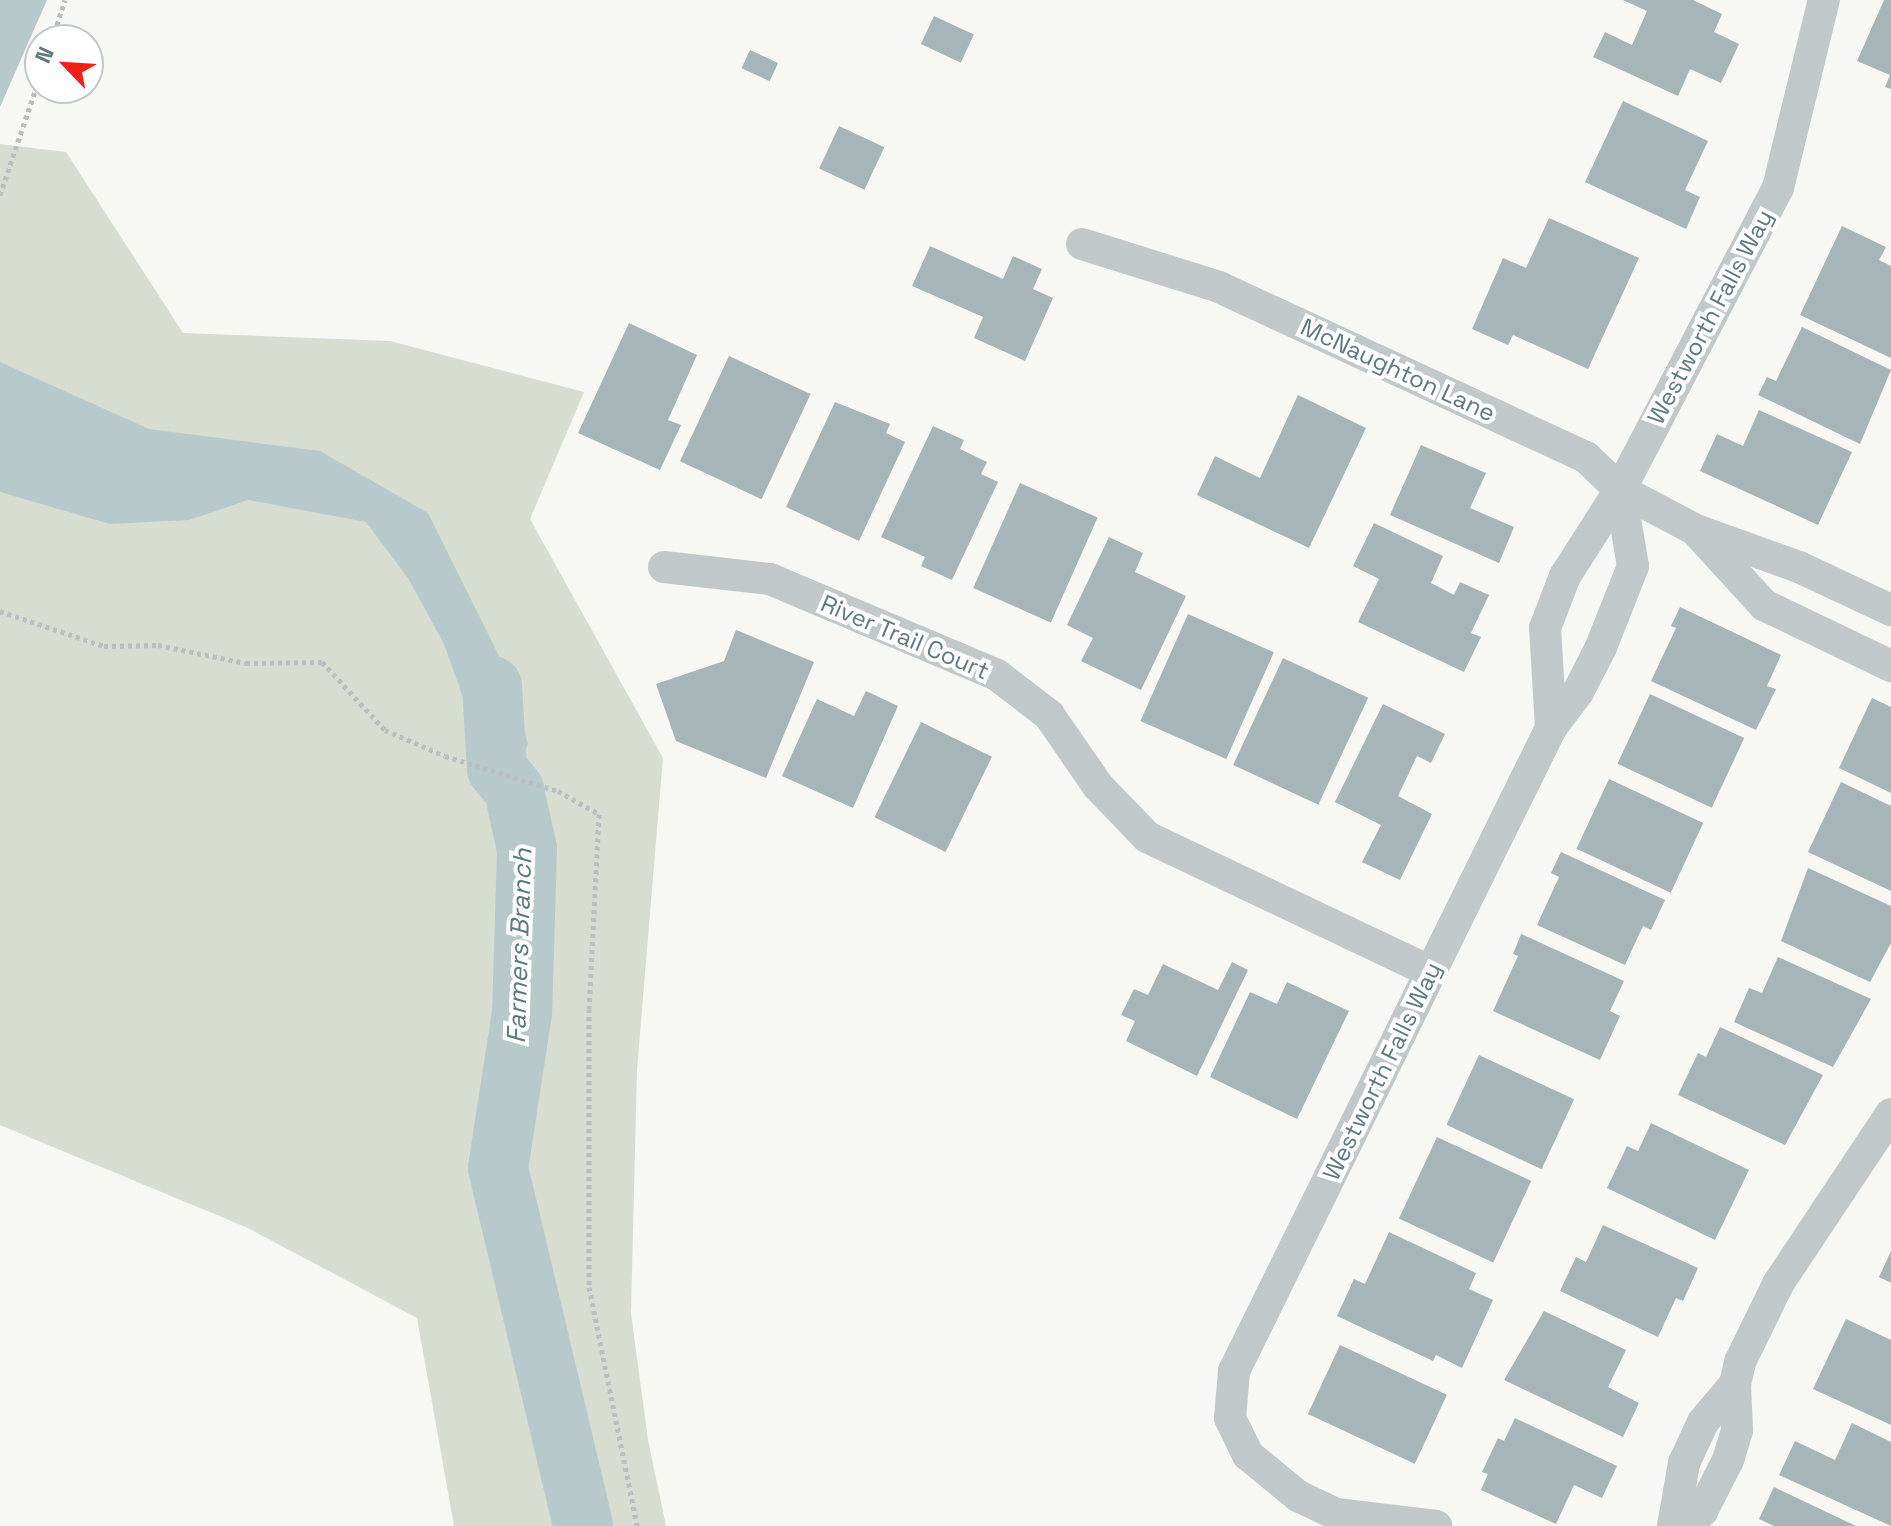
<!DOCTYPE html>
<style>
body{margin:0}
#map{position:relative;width:1891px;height:1526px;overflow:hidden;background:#f7f7f3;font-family:"Space Grotesk",sans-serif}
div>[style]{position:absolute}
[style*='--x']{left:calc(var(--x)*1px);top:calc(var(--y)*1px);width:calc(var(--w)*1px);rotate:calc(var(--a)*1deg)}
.green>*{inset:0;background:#d8ddd2}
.water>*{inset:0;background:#b7c9cb}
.river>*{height:60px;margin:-30px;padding:0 30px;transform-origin:30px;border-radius:30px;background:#b7c9cb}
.building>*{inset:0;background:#a7b4b8;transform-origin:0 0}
.path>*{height:5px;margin-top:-2.5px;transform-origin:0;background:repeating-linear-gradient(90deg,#b9bec0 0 4px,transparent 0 8px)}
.street>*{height:32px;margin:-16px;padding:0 16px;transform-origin:16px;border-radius:16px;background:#c1c8ca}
span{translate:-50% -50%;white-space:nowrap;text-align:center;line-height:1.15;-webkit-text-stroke:8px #fff;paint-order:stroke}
.street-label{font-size:24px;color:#5f7982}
.water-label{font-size:26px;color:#5a7a7d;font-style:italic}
.north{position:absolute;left:24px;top:24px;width:80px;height:80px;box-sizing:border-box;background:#fff;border:2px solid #bfc9cd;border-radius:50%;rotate:295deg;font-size:22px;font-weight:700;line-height:32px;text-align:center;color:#5f7982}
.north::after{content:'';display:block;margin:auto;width:28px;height:36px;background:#f61f15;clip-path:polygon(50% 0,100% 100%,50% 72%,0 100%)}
</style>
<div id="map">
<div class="green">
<i style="clip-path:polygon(0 144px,66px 152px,183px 333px,390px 341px,584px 392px,530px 519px,663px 758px,637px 1070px,631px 1313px,648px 1440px,666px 1526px,454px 1526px,417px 1318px,248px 1228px,0 1125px)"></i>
</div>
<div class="water">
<i style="clip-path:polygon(0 0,47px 0,0 107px)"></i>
<i style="clip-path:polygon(0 362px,149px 429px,320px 451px,428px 513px,508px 674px,528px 744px,513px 781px,485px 759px,444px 644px,408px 578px,366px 522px,248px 500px,189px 520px,110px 524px,0 492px)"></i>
</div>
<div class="river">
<i style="--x:492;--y:686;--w:83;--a:86.6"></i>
<i style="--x:497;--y:769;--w:27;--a:51"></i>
<i style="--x:514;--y:790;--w:60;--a:77.6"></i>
<i style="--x:527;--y:849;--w:164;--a:91.7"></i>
<i style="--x:522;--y:1013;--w:157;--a:98.8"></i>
<i style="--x:498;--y:1168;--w:368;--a:76.6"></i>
</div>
<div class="building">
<i style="clip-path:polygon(1623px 0,1693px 0,1722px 14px,1714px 32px,1739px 44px,1721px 83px,1690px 69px,1678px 96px,1593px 57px,1605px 32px,1632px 45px,1647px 11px)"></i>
<i style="clip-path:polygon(1884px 0,1891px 0,1891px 89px,1885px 87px,1890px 75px,1857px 61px)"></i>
<i style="left:934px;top:16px;width:44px;height:31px;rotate:25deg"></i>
<i style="left:750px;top:50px;width:31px;height:20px;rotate:25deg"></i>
<i style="clip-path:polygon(1623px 101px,1708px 141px,1685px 190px,1700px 197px,1686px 229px,1585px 182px)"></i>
<i style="left:839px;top:126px;width:50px;height:47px;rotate:25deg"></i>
<i style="clip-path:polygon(1549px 218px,1639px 258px,1588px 369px,1513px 335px,1508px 345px,1472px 329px,1503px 258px,1526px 268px)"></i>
<i style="clip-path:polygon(1842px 226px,1886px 247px,1879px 260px,1891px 266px,1891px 358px,1800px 315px)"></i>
<i style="clip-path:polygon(930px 246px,1003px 279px,1013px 256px,1042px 269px,1033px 289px,1053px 298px,1025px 361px,974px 338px,983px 317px,912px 286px)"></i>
<i style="clip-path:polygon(629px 323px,697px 355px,668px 420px,681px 425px,660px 470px,578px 433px)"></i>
<i style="clip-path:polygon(1802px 327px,1891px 370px,1860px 444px,1758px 395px,1767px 377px,1776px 381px)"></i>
<i style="left:729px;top:356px;width:90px;height:116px;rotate:25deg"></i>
<i style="clip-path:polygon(1298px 395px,1366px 428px,1309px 548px,1197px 495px,1215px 456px,1260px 478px)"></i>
<i style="clip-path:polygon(835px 402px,890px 424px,886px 433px,905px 442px,859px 541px,786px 507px)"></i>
<i style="clip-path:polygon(1759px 410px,1852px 452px,1818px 525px,1700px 471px,1717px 434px,1743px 446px)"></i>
<i style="clip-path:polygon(933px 426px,964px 440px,960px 449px,987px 462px,981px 474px,998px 482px,952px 580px,921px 566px,925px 557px,881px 537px)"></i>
<i style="clip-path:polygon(1421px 445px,1486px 473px,1470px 508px,1514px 527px,1499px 563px,1390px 515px)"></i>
<i style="left:1020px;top:483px;width:85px;height:115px;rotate:24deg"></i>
<i style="clip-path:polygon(1374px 523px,1443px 556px,1431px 583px,1454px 595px,1460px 582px,1489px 595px,1471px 633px,1481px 637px,1464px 672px,1358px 622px,1379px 579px,1353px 566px)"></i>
<i style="clip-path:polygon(1109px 537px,1143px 553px,1135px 572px,1186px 596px,1141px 690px,1081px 661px,1093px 638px,1067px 625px)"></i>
<i style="clip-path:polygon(1680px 607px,1781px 655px,1767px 686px,1776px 689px,1756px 730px,1651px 681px,1676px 628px,1671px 626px)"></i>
<i style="left:1188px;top:614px;width:94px;height:117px;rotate:24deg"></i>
<i style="clip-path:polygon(736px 630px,814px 662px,766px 778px,676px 741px,656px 684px,724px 661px)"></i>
<i style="left:1283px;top:658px;width:94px;height:118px;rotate:25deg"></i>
<i style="clip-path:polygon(866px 691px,898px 706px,853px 808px,782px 776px,817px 699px,854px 716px)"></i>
<i style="left:1650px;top:694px;width:104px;height:77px;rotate:25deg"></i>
<i style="clip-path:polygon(1872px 698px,1891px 707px,1891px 793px,1839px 768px)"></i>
<i style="clip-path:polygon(1383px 704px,1445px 734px,1431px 763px,1417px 756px,1398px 796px,1432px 814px,1400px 880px,1362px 862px,1381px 825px,1335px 802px)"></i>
<i style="left:921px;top:722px;width:79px;height:106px;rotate:26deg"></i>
<i style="left:1609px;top:779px;width:104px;height:77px;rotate:25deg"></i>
<i style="clip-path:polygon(1841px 782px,1891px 806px,1891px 891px,1808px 852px)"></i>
<i style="clip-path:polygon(1561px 852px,1665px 900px,1651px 930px,1643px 926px,1625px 965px,1537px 925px,1559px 877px,1551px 873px)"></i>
<i style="clip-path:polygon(1808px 868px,1891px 906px,1891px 943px,1870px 982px,1781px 941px)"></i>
<i style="clip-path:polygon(1521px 934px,1624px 981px,1610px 1011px,1620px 1016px,1600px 1060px,1493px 1011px,1518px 956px,1513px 954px)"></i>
<i style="clip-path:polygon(1778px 957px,1871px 999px,1833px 1067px,1734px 1022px,1749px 988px,1762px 993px)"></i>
<i style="clip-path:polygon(1232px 962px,1248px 970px,1197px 1076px,1126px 1041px,1135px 1021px,1121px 1015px,1134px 989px,1148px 995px,1163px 964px,1218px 990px)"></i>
<i style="clip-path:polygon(1287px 982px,1349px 1011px,1297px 1119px,1210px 1077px,1250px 992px,1277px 1004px)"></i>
<i style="clip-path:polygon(1720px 1027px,1823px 1075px,1785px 1145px,1678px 1095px,1698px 1053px,1706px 1057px)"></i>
<i style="left:1479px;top:1055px;width:105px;height:77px;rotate:25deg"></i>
<i style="clip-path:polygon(1651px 1123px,1749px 1170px,1715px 1240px,1607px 1188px,1627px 1146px,1638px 1151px)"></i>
<i style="left:1437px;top:1137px;width:104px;height:90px;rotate:25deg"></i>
<i style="clip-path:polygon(1603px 1225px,1698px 1268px,1683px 1301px,1676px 1298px,1658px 1337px,1560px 1291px,1576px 1257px,1586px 1262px)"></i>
<i style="clip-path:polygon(1389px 1232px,1476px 1273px,1469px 1289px,1493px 1300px,1462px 1368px,1436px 1355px,1433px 1361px,1337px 1316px,1354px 1279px,1365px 1284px)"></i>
<i style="clip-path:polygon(1891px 1251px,1891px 1283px,1879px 1277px)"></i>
<i style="clip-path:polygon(1544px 1311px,1626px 1350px,1608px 1387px,1639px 1403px,1623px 1437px,1504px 1380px)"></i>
<i style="clip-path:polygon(1846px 1319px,1891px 1340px,1891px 1425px,1813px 1389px)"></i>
<i style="left:1340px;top:1345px;width:118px;height:76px;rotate:25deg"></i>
<i style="clip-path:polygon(1515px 1418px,1617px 1466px,1602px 1498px,1574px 1485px,1556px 1524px,1481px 1490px,1488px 1474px,1482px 1472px,1498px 1438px,1504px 1441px)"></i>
<i style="clip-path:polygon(1852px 1423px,1891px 1442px,1891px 1526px,1779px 1475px,1795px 1441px,1835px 1460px)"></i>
<i style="clip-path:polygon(1774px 1487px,1856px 1526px,1774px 1526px,1759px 1519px)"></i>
</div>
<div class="path">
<i style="--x:52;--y:40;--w:42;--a:-72"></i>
<i style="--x:0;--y:195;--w:126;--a:-71.4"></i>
<i style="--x:0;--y:611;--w:110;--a:18.6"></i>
<i style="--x:104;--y:646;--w:54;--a:-1.1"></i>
<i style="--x:158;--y:645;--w:90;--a:11.6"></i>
<i style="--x:246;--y:663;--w:76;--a:-0.8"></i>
<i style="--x:322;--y:662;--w:93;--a:47.2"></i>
<i style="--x:385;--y:730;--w:65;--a:23.4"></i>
<i style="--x:445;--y:756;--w:118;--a:17.2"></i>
<i style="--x:558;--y:791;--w:47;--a:29.3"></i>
<i style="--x:599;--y:814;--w:195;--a:92.9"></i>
<i style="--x:589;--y:1009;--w:278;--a:90"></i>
<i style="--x:589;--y:1287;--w:244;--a:78.6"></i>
</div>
<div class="street">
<i style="--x:1082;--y:244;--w:144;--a:17.4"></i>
<i style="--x:1219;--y:287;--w:404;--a:24.9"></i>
<i style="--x:1586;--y:457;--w:47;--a:44.1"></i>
<i style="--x:1620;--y:490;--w:86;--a:27.8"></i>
<i style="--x:1696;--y:530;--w:109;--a:19.8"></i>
<i style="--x:1799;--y:567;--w:102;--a:25.1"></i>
<i style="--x:1698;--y:533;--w:98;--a:47.5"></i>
<i style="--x:1764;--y:605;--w:141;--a:25.7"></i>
<i style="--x:664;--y:567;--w:107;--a:6.5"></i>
<i style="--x:770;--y:579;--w:246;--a:22.9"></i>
<i style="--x:997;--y:675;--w:66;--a:37.6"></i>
<i style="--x:1049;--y:715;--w:86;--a:55.4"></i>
<i style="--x:1098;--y:786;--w:71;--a:46.1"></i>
<i style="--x:1147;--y:837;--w:314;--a:25.4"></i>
<i style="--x:1551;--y:728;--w:100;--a:-93.4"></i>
<i style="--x:1545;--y:628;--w:56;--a:-69"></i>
<i style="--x:1565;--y:576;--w:102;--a:-57.4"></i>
<i style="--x:1620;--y:490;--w:341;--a:-62.4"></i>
<i style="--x:1778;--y:188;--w:194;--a:-76.3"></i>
<i style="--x:1336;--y:1514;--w:101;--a:6.8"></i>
<i style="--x:1347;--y:1526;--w:16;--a:-133"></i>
<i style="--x:1336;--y:1514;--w:42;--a:-154.7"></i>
<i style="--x:1298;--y:1496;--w:65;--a:-140.6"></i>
<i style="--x:1248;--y:1455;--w:41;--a:-115.9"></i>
<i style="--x:1230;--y:1418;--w:47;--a:-85.1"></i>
<i style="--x:1234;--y:1371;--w:717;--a:-63.76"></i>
<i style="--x:1551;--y:728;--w:45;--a:-53.1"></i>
<i style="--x:1578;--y:692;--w:51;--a:-62.9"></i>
<i style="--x:1601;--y:647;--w:87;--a:-68.4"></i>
<i style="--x:1633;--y:566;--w:77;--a:-99.7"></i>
<i style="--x:1673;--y:1526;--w:64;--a:-80.1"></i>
<i style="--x:1684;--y:1463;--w:45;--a:-65.1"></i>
<i style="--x:1703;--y:1422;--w:50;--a:-49.9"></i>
<i style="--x:1685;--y:1526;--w:23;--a:-41"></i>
<i style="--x:1702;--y:1511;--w:57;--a:-63"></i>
<i style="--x:1728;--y:1460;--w:31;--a:-73"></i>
<i style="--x:1737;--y:1430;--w:46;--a:-92.5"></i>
<i style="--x:1735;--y:1384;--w:23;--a:-77"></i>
<i style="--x:1740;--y:1362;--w:87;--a:-64"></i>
<i style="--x:1778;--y:1284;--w:204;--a:-56.4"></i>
</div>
<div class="street-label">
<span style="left:1710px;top:317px;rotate:-62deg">Westworth Falls Way</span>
<span style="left:1398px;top:370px;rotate:25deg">McNaughton Lane</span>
<span style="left:905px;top:637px;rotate:23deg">River Trail Court</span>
<span style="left:1382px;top:1071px;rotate:-64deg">Westworth Falls Way</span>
</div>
<div class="water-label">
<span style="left:520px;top:946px;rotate:-88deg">Farmers Branch</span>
</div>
<div class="north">N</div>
</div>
